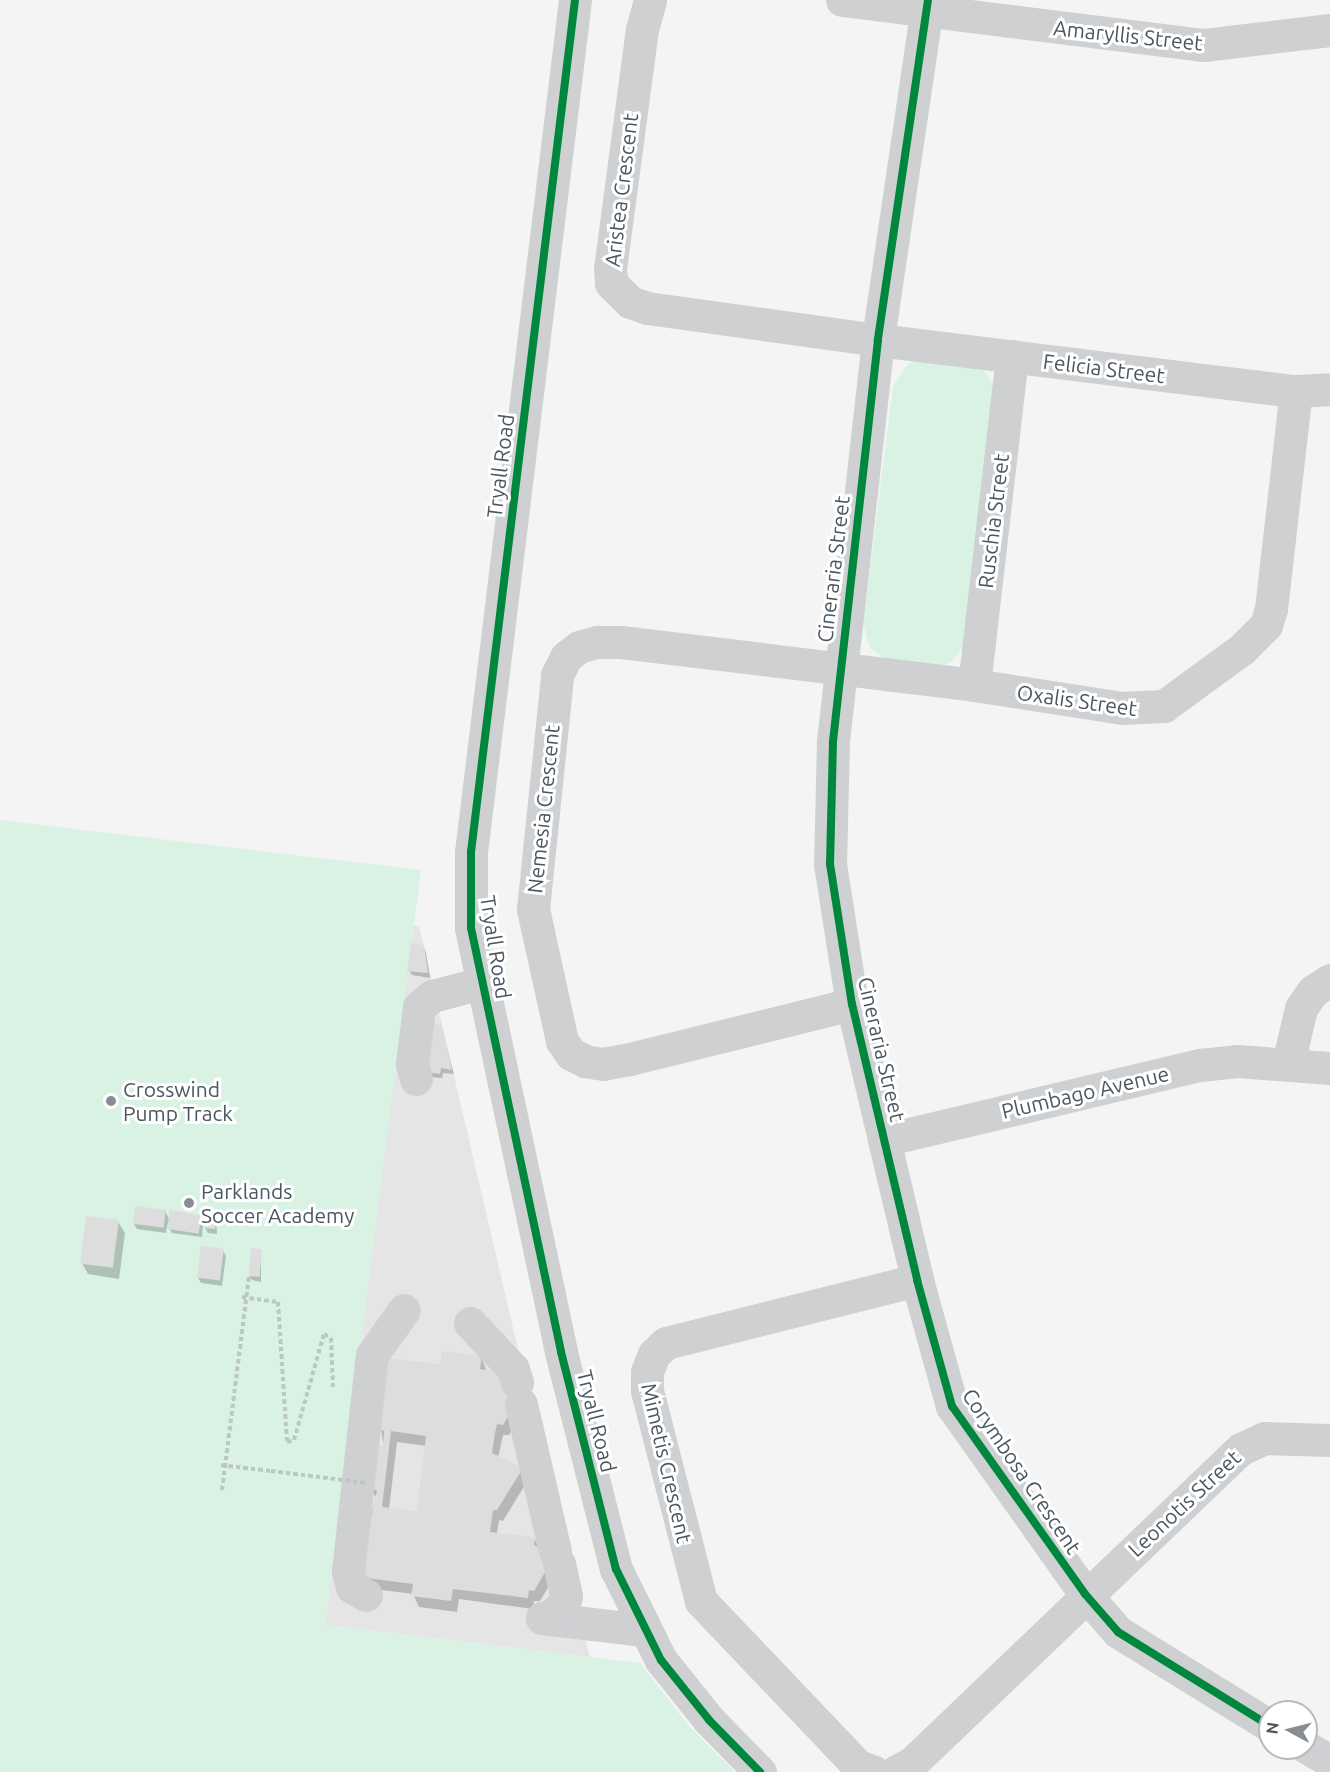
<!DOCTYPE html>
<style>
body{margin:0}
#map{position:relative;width:1330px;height:1772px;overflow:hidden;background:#f4f4f4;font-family:Ubuntu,sans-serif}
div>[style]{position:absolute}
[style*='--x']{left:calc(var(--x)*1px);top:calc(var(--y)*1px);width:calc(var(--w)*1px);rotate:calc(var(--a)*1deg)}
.education>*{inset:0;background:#e6e5e6}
.green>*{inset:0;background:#d9f2e3}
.shadow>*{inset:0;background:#0003}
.building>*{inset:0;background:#ddddde;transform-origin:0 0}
.path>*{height:4px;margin-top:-2px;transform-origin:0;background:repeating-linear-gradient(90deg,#bcc7c4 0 4.5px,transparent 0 7.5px)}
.minor>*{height:33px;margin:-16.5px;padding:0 16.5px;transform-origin:16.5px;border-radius:16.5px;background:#ced0d2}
.path-bridge>*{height:4px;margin-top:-2px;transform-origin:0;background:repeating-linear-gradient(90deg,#bcc7c4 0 4.5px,transparent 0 7.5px)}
.cycleway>*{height:8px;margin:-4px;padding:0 4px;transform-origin:4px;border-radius:4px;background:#00873e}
.dots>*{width:16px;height:16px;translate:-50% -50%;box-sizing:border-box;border:3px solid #fff;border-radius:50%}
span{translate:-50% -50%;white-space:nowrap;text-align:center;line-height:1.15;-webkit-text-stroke:6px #fff;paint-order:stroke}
.street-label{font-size:21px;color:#4a5661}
.poi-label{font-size:21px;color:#4a5661}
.left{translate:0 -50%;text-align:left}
.north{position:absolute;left:1258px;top:1700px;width:60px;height:60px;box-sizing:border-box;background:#fff;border:2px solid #b7bbc0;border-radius:50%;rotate:277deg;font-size:16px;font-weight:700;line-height:24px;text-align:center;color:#4a5661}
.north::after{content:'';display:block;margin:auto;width:21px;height:27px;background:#868d94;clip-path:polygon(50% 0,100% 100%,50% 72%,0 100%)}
</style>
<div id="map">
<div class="education">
<i style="clip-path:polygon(413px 926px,419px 926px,590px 1657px,325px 1625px)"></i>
</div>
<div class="green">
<i style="clip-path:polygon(919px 358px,981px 367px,995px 386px,965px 645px,952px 661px,942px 666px,888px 661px,870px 648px,863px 624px,893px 386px,908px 364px)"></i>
<i style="clip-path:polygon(0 820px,421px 870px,325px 1625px,640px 1663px,688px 1725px,735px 1772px,0 1772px)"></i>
</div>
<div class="shadow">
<i style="clip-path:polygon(423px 946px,426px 952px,430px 978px,412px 975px,409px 970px)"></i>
<i style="clip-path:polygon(441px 1026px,454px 1074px,443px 1073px,442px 1078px,429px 1077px)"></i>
<i style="clip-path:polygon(165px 1211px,170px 1221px,201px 1216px,206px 1225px,216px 1218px,217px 1234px,208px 1233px,203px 1224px,202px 1237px,172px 1233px,167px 1224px,166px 1233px,137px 1229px,134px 1224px)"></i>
<i style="clip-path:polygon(118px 1222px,125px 1233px,119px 1279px,88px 1274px,82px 1263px)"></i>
<i style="clip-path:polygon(223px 1251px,226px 1256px,222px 1286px,201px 1283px,198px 1278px)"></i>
<i style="clip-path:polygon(261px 1251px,261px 1282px,252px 1280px,249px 1275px)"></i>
<i style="clip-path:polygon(evenodd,481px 1357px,487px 1372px,528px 1404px,509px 1435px,503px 1435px,498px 1458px,522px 1469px,528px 1480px,503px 1521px,499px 1520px,497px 1534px,534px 1539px,559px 1569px,540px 1601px,534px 1601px,533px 1609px,459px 1599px,457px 1612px,419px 1607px,413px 1594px,367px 1588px,365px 1537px,376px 1497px,368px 1486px,384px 1448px,381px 1430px,441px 1366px,481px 1357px,397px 1442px,427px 1446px,419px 1513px,389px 1509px,397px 1442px)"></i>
</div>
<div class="building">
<i style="clip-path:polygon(411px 943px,424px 945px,428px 973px,407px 971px)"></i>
<i style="clip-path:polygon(431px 1023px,442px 1025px,452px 1070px,441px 1068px,440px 1074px,425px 1072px)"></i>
<i style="left:135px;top:1206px;width:31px;height:18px;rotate:7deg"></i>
<i style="left:170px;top:1210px;width:32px;height:19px;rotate:9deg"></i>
<i style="clip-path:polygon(205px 1215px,217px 1217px,215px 1229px,204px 1228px)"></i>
<i style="left:86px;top:1216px;width:33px;height:48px;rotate:7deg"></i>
<i style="left:201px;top:1246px;width:23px;height:32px;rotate:7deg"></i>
<i style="left:251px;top:1248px;width:11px;height:28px;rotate:5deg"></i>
<i style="clip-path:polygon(evenodd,442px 1351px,482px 1356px,480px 1369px,503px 1372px,522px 1392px,503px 1425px,497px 1424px,495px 1433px,492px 1453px,523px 1468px,497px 1510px,493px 1510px,490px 1532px,535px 1537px,534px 1545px,554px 1557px,534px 1591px,529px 1590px,528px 1598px,453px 1589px,451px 1601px,411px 1596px,413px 1584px,359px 1577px,377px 1490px,366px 1489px,372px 1445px,383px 1446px,384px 1431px,380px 1430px,386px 1358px,440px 1364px,442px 1351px,391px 1431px,426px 1436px,417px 1511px,382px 1507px,391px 1431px)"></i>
</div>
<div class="path">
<i style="--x:242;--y:1297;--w:36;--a:8"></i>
<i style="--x:278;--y:1302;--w:140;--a:86.3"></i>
<i style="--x:287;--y:1442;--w:7;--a:-16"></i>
<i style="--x:294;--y:1440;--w:110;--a:-74.2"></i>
<i style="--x:324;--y:1334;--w:8;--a:30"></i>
<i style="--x:331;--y:1338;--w:49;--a:87.7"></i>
<i style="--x:221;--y:1465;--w:50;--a:6.8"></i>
<i style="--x:222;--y:1490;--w:216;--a:-82.8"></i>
</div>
<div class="minor">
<i style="--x:575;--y:0;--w:858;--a:96.96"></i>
<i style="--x:471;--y:852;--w:76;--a:90"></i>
<i style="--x:471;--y:928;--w:433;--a:78"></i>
<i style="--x:561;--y:1352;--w:224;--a:75.8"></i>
<i style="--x:616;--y:1569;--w:102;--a:63.7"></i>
<i style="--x:661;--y:1660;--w:77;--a:51.3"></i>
<i style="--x:709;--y:1720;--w:73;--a:45.6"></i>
<i style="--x:650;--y:0;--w:30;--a:105"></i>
<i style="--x:642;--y:29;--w:241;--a:97.6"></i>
<i style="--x:610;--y:268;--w:15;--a:86"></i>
<i style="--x:611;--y:283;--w:27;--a:45"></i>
<i style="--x:630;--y:302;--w:18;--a:19"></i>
<i style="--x:647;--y:308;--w:233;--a:7.9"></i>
<i style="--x:878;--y:340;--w:421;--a:7"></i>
<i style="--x:1296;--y:391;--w:34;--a:-3"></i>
<i style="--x:842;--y:0;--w:365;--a:7.1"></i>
<i style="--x:1204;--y:45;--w:127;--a:-6.8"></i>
<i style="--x:928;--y:0;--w:344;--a:98.4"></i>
<i style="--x:878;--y:340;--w:405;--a:96.4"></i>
<i style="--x:833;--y:742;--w:122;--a:91.4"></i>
<i style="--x:830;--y:864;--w:142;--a:81.1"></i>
<i style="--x:852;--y:1004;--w:284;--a:76.7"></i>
<i style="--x:917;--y:1280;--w:131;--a:74.5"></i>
<i style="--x:952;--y:1406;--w:230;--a:54.7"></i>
<i style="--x:1085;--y:1594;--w:50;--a:49"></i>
<i style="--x:1118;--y:1632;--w:179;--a:31.7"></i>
<i style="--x:974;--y:685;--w:331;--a:-83.4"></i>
<i style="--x:852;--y:1004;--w:229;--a:166.1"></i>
<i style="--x:630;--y:1059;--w:27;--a:170"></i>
<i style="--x:603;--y:1064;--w:18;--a:-171"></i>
<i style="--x:585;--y:1061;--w:16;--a:-153"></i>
<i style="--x:571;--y:1054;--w:16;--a:-125"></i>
<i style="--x:562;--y:1041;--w:135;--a:-102.4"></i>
<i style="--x:533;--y:909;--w:235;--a:-84.1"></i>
<i style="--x:557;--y:675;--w:20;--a:-63"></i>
<i style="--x:566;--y:657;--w:16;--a:-38"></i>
<i style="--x:579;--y:647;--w:19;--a:-16"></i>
<i style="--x:597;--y:642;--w:24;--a:0"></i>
<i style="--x:621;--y:642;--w:356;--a:6.9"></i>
<i style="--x:974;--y:685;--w:150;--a:8.8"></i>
<i style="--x:1122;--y:708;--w:42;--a:-2.7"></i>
<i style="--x:1164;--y:706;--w:97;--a:-36.2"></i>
<i style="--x:1242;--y:649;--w:34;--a:-45"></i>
<i style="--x:1266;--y:625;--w:17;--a:-73"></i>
<i style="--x:1271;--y:609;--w:219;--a:-83.5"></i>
<i style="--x:1288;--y:1064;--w:57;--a:-76.9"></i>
<i style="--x:1301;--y:1008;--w:21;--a:-55"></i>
<i style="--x:1313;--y:991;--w:20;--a:-33"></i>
<i style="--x:416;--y:1079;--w:16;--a:-105"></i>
<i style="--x:412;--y:1064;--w:57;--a:-83"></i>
<i style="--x:419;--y:1007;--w:17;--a:-40"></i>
<i style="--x:432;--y:996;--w:52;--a:-14.6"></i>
<i style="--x:884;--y:1140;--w:325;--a:-13.4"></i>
<i style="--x:1200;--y:1065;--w:37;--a:-6"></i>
<i style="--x:1237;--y:1061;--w:93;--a:4.3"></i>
<i style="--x:470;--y:1323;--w:63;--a:46.9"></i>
<i style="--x:513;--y:1369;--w:14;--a:73"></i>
<i style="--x:521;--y:1404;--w:151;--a:77"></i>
<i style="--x:366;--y:1595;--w:16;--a:-150"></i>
<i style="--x:352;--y:1587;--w:16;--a:-104"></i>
<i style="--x:348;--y:1571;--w:217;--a:-83.7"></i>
<i style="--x:372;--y:1355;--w:55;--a:-54.6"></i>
<i style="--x:542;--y:1618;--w:103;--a:6.7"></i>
<i style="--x:542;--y:1618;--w:9;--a:-13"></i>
<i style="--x:551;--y:1616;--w:18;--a:-43"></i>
<i style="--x:564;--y:1604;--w:8;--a:-76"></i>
<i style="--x:566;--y:1596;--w:33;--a:-102"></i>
<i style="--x:1306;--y:1747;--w:28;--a:30"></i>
<i style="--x:874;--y:1772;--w:17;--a:-159"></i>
<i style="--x:858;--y:1766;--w:228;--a:-133.6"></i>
<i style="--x:701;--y:1601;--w:217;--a:-104.4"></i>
<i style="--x:647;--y:1391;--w:19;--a:-90"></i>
<i style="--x:647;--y:1372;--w:19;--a:-69"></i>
<i style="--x:654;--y:1354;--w:16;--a:-43"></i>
<i style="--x:666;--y:1343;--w:259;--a:-14.1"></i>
<i style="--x:895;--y:1772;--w:19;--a:-28"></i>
<i style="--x:912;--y:1763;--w:455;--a:-43.7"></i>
<i style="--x:1241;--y:1449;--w:26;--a:-25"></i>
<i style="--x:1265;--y:1438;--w:65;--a:1.8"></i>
</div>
<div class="path-bridge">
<i style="--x:271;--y:1471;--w:98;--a:7.1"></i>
</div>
<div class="cycleway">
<i style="--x:575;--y:0;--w:858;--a:96.96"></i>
<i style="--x:471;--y:852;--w:76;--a:90"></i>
<i style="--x:471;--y:928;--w:433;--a:78"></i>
<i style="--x:561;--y:1352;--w:224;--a:75.8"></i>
<i style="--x:616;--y:1569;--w:102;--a:63.7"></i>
<i style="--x:661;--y:1660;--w:77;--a:51.3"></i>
<i style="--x:709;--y:1720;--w:73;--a:45.6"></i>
<i style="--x:928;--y:0;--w:344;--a:98.4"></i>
<i style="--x:878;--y:340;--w:405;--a:96.4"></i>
<i style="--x:833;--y:742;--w:122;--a:91.4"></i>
<i style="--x:830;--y:864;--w:142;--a:81.1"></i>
<i style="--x:852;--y:1004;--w:284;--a:76.7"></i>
<i style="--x:917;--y:1280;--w:131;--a:74.5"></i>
<i style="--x:952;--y:1406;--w:230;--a:54.7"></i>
<i style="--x:1085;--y:1594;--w:50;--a:49"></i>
<i style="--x:1118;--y:1632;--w:179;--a:31.7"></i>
</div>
<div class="dots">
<i style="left:111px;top:1101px;background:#868d94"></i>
<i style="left:189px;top:1203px;background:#868d94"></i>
</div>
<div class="street-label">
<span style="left:1128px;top:35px;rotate:6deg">Amaryllis Street</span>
<span style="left:621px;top:190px;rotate:-83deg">Aristea Crescent</span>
<span style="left:1104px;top:368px;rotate:7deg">Felicia Street</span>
<span style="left:500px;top:466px;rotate:-83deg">Tryall Road</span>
<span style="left:993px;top:521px;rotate:-83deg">Ruschia Street</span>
<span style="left:833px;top:569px;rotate:-83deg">Cineraria Street</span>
<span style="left:1077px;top:700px;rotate:8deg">Oxalis Street</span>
<span style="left:543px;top:809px;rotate:-84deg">Nemesia Crescent</span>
<span style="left:496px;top:947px;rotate:81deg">Tryall Road</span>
<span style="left:882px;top:1049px;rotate:77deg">Cineraria Street</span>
<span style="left:1085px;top:1092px;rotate:-13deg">Plumbago Avenue</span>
<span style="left:597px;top:1421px;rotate:76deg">Tryall Road</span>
<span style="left:667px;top:1463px;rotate:77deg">Mimetis Crescent</span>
<span style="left:1022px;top:1471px;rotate:56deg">Corymbosa Crescent</span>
<span style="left:1184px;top:1503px;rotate:-43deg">Leonotis Street</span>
</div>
<div class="poi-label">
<span class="left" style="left:123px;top:1101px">Crosswind<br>Pump Track</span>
<span class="left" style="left:201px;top:1203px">Parklands<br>Soccer Academy</span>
</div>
<div class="north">N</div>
</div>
